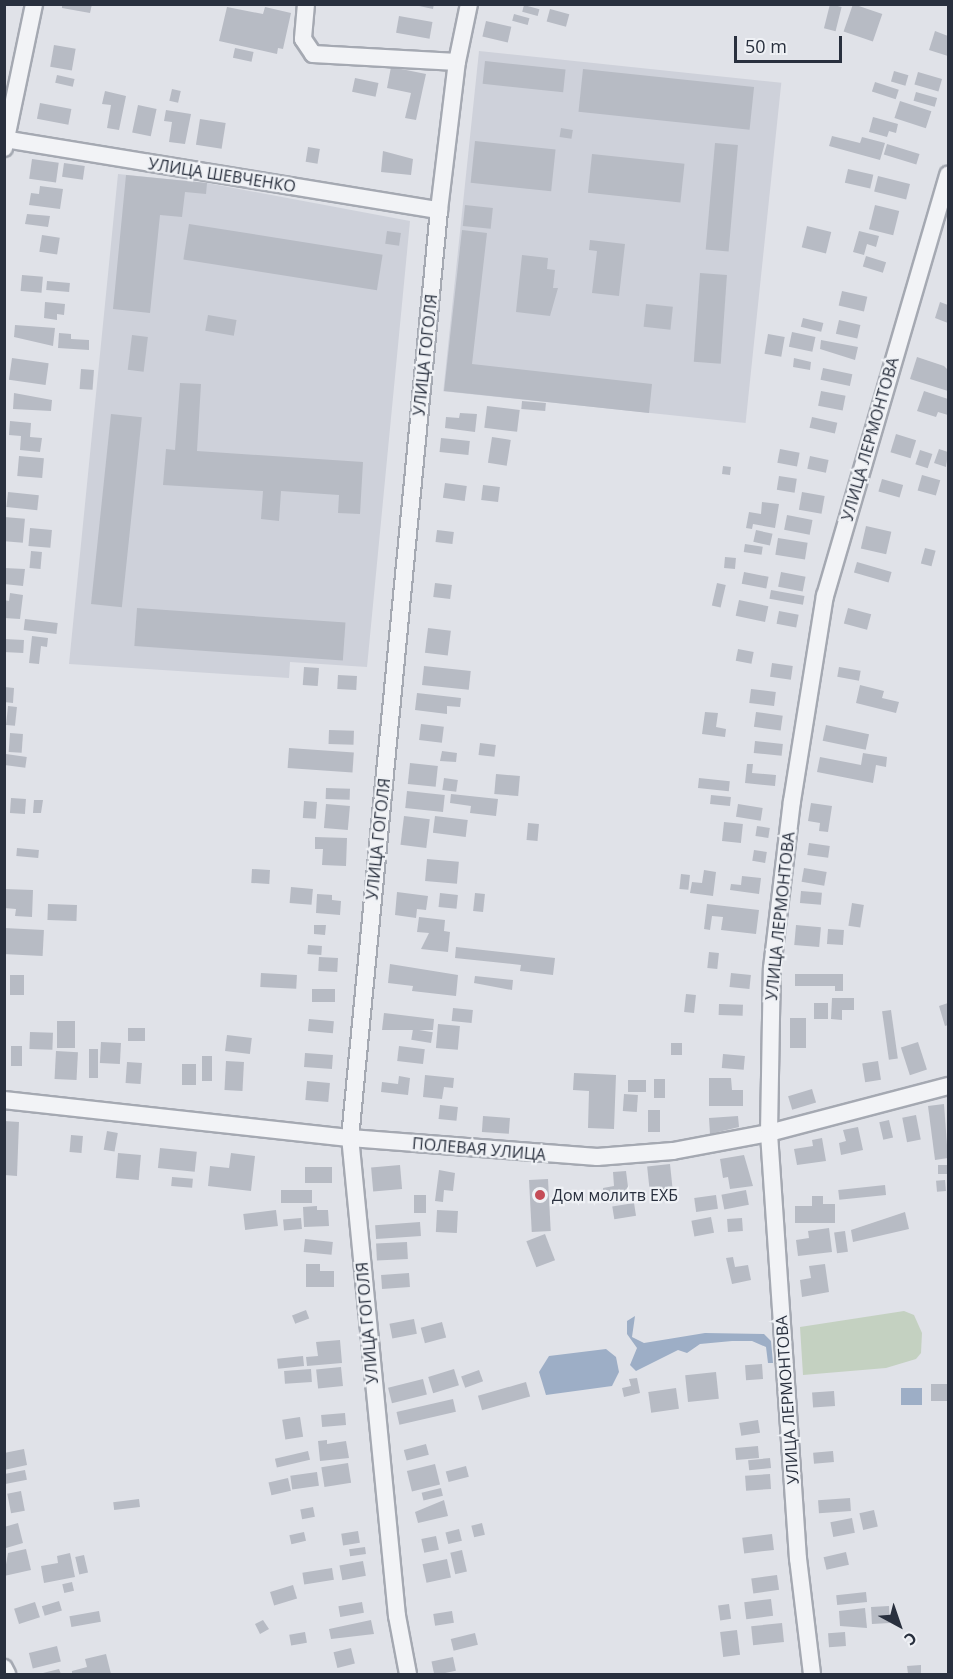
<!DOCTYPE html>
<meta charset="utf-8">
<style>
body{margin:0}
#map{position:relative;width:953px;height:1679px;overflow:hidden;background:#e0e2e8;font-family:"Open Sans",sans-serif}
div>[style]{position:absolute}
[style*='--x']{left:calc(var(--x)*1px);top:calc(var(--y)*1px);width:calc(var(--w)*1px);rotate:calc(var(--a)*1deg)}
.built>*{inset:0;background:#ced1da;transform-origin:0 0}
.green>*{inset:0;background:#c4d1c1}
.water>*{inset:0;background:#9daec6;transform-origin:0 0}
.building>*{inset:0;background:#b7bbc4;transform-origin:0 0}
.roads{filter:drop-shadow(2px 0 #a5a9b2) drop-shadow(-2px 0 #a5a9b2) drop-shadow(0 2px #a5a9b2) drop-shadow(0 -2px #a5a9b2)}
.minor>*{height:16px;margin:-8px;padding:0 8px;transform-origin:8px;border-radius:8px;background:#f2f3f6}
.dots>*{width:16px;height:16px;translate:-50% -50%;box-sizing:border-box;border:3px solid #eff1f5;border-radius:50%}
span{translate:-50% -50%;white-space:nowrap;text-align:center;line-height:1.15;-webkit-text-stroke:4.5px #eff1f5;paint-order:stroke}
.street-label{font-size:16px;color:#29303e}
.poi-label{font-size:16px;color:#29303e}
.left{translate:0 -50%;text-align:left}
.frame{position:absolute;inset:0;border:6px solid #29303e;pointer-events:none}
.north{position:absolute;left:869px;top:1595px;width:60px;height:60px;-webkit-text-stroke:4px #eff1f5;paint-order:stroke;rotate:140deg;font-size:16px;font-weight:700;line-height:24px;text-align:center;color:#29303e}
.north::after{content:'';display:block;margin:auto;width:21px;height:27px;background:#29303e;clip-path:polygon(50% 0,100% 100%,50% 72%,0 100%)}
.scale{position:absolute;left:734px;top:36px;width:108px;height:27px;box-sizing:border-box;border:3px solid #29303e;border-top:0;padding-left:8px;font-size:18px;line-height:21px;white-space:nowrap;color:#29303e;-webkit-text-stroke:4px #eff1f5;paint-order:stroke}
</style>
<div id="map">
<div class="built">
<i style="left:479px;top:51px;width:304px;height:342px;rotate:6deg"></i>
<i style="clip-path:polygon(118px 174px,207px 183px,410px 221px,367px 667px,290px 662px,289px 678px,69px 664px)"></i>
</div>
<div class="green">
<i style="clip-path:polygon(904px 1311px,914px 1315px,922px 1333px,921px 1353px,916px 1359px,886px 1368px,803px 1375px,800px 1327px)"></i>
</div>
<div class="water">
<i style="clip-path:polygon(635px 1316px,632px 1337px,644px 1343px,705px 1333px,764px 1334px,771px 1341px,773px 1363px,768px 1363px,766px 1347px,752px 1341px,732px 1341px,700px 1344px,687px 1353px,678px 1350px,636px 1371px,630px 1365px,637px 1348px,627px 1334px,627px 1321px)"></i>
<i style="clip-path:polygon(606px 1349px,616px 1357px,619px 1372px,612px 1386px,546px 1395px,539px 1372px,549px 1356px)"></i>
<i style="left:901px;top:1388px;width:21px;height:17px"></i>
</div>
<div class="building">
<i style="clip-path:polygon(62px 4px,92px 4px,90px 13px,62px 8px)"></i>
<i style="clip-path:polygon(410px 4px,434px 4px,433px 9px)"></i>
<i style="left:830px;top:4px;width:12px;height:25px;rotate:14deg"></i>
<i style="left:853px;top:4px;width:31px;height:29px;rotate:19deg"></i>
<i style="left:524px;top:5px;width:16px;height:7px;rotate:15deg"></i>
<i style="clip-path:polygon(227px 7px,263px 14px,265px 7px,291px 13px,283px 49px,278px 48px,277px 54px,219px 41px)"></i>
<i style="left:550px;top:9px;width:20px;height:13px;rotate:15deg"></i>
<i style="left:514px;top:14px;width:16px;height:7px;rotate:15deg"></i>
<i style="left:399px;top:16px;width:34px;height:17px;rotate:10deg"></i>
<i style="left:486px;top:21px;width:26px;height:16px;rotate:13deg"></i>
<i style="clip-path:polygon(935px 31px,948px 36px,948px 56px,929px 50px)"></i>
<i style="left:54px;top:45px;width:22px;height:22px;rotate:10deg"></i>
<i style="left:235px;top:48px;width:19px;height:10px;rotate:12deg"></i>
<i style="left:485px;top:61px;width:81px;height:23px;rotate:6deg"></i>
<i style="clip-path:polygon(391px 67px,426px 74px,416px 120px,405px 118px,411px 93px,387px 88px)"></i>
<i style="left:583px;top:69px;width:172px;height:43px;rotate:6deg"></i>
<i style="left:894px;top:71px;width:15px;height:11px;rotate:16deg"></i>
<i style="left:918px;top:72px;width:25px;height:13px;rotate:16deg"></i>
<i style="left:57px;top:75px;width:18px;height:8px;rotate:13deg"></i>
<i style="left:355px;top:78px;width:24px;height:14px;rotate:12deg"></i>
<i style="left:875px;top:82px;width:25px;height:10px;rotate:18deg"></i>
<i style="left:172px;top:89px;width:9px;height:12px;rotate:13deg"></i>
<i style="clip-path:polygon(105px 91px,126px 96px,119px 130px,107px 128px,111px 105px,102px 104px)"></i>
<i style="left:916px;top:92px;width:22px;height:9px;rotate:16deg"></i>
<i style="left:900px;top:101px;width:33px;height:18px;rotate:18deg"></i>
<i style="left:40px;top:103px;width:32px;height:16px;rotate:11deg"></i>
<i style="left:138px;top:105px;width:19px;height:28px;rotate:12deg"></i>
<i style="clip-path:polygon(166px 110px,191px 114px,185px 144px,169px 142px,172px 122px,164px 121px)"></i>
<i style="clip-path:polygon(873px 117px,898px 124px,896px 133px,889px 131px,887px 137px,869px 132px)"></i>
<i style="left:200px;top:119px;width:26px;height:26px;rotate:9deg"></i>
<i style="left:561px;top:128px;width:12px;height:9px;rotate:9deg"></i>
<i style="clip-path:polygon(832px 136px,860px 143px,862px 137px,885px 143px,880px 160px,829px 146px)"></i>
<i style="left:475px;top:141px;width:81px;height:42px;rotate:6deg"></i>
<i style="left:715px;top:143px;width:23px;height:107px;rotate:5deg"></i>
<i style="left:887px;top:144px;width:34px;height:11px;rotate:17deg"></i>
<i style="left:308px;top:147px;width:12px;height:15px;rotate:9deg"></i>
<i style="clip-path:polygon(383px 151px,413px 159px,411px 175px,381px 172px)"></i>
<i style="left:592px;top:154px;width:93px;height:39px;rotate:6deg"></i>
<i style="left:32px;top:159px;width:27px;height:20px;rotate:8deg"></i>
<i style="left:64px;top:163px;width:21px;height:14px;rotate:8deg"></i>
<i style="left:848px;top:169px;width:26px;height:14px;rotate:13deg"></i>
<i style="clip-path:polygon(126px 175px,207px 183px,206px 194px,185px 192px,182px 217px,160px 215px,150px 313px,113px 309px)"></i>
<i style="left:878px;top:176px;width:33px;height:16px;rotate:14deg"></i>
<i style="clip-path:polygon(40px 186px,63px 189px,60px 209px,29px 205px,31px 193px,39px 194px)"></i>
<i style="left:465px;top:205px;width:28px;height:21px;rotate:6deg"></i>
<i style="left:875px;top:205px;width:25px;height:25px;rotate:14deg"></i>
<i style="clip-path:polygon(27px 214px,50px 216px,48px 227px,25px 224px)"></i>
<i style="left:189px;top:224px;width:196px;height:36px;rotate:9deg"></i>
<i style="left:807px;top:226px;width:25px;height:22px;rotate:14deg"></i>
<i style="clip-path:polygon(462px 230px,487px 233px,472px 364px,652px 384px,649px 413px,444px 391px)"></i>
<i style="left:387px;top:231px;width:14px;height:13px;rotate:8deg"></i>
<i style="clip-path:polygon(859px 231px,879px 236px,876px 247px,867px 244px,864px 255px,853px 252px)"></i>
<i style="left:42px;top:235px;width:18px;height:17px;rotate:9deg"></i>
<i style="clip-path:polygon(590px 240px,625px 244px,619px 296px,592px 293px,597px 251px,589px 250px)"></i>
<i style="clip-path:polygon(522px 255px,548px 258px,547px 269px,555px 270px,553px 288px,558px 288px,550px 316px,516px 312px)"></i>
<i style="left:866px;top:256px;width:21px;height:11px;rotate:17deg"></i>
<i style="left:700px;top:273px;width:27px;height:89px;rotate:4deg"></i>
<i style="left:22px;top:275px;width:21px;height:16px;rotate:5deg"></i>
<i style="left:47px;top:281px;width:23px;height:9px;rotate:5deg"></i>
<i style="left:842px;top:291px;width:26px;height:15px;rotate:13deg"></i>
<i style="clip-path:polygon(45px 302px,65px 304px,64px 315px,57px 314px,57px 320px,44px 318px)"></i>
<i style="clip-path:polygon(940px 302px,948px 305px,948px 323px,935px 318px)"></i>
<i style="left:646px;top:304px;width:27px;height:23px;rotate:6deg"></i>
<i style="left:208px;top:315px;width:29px;height:16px;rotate:10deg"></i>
<i style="left:803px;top:318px;width:21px;height:9px;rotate:14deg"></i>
<i style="left:839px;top:320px;width:22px;height:14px;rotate:13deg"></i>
<i style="clip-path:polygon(15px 325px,55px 328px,53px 346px,14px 337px)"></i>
<i style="left:792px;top:332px;width:24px;height:15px;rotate:12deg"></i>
<i style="clip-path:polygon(59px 333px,71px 334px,71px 339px,89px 340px,89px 350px,58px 348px)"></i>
<i style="left:768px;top:334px;width:17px;height:20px;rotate:10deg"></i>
<i style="left:132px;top:335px;width:16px;height:35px;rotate:7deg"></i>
<i style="clip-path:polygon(821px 340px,858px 347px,855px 360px,820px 349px)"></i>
<i style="clip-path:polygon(917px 357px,944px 366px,948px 370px,948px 391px,910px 379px)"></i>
<i style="left:12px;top:358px;width:37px;height:22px;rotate:8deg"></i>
<i style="clip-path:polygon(794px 358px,811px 362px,810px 370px,793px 367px)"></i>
<i style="left:823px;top:368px;width:30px;height:12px;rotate:12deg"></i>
<i style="left:81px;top:369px;width:13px;height:20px;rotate:4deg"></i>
<i style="clip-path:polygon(180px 383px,201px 384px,197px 451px,363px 462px,360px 514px,338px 513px,339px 495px,281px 491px,279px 521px,261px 519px,263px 491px,163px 485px,166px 449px,175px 450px)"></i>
<i style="left:821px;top:391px;width:25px;height:15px;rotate:11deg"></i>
<i style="clip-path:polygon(924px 391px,948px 399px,948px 415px,938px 412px,936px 417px,917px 411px)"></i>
<i style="clip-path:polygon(14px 393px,52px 400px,51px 411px,13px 409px)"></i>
<i style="left:522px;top:401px;width:24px;height:8px;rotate:5deg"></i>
<i style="left:487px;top:406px;width:33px;height:22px;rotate:7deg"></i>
<i style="clip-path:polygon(460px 413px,477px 414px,475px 432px,445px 428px,446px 417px,459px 418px)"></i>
<i style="left:111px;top:414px;width:31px;height:191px;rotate:6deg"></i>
<i style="left:812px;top:417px;width:26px;height:11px;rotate:13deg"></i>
<i style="clip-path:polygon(10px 421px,31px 423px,30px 437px,42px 438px,40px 452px,20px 450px,21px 436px,9px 435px)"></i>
<i style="left:896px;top:434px;width:21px;height:19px;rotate:17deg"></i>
<i style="left:492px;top:437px;width:19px;height:26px;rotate:9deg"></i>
<i style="left:441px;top:438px;width:29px;height:14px;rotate:6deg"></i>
<i style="left:780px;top:449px;width:20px;height:14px;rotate:11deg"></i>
<i style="clip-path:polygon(939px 449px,948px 452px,946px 467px,934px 463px)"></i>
<i style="left:920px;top:450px;width:13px;height:15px;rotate:18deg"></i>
<i style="left:19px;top:456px;width:25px;height:20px;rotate:5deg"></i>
<i style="left:810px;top:456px;width:19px;height:13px;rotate:12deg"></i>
<i style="left:723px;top:466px;width:8px;height:8px;rotate:7deg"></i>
<i style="left:922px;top:475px;width:19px;height:16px;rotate:16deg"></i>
<i style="left:779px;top:476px;width:18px;height:14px;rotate:9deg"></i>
<i style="left:882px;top:479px;width:22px;height:13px;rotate:16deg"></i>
<i style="left:445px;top:483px;width:22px;height:15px;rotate:8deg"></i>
<i style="left:483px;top:485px;width:17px;height:15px;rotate:7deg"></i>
<i style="left:8px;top:492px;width:31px;height:15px;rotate:6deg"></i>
<i style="left:802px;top:492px;width:23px;height:18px;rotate:10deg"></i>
<i style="clip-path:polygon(762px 502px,779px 504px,775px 528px,753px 524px,752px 529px,746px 528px,749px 512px,761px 514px)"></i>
<i style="left:787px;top:515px;width:26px;height:15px;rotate:11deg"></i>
<i style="left:4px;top:517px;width:21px;height:24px;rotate:5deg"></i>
<i style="left:866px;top:526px;width:26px;height:23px;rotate:13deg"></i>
<i style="left:30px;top:528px;width:22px;height:18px;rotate:5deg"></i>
<i style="left:437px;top:530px;width:17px;height:12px;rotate:7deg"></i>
<i style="left:756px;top:530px;width:17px;height:12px;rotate:13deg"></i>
<i style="left:778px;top:538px;width:30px;height:17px;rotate:9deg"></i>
<i style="left:745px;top:544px;width:18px;height:8px;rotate:9deg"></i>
<i style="left:925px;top:548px;width:11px;height:16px;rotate:15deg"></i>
<i style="left:31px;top:551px;width:11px;height:17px;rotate:5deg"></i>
<i style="left:725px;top:557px;width:11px;height:11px;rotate:5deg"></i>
<i style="left:857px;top:562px;width:36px;height:11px;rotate:16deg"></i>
<i style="clip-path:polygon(4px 568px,25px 569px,23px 586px,4px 584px)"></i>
<i style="left:744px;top:572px;width:25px;height:12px;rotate:11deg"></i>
<i style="left:781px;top:572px;width:25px;height:15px;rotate:11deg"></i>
<i style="left:435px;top:583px;width:17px;height:14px;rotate:7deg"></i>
<i style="left:717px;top:583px;width:9px;height:23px;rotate:13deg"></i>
<i style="left:771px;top:590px;width:34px;height:9px;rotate:10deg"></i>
<i style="clip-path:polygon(10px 593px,23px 595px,20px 619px,4px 618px,4px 600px,9px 601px)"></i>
<i style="left:739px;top:600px;width:30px;height:16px;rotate:12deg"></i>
<i style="left:137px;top:608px;width:209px;height:38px;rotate:4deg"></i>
<i style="left:848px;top:608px;width:24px;height:16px;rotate:15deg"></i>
<i style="left:779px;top:611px;width:20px;height:13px;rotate:11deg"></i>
<i style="left:25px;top:619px;width:33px;height:11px;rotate:7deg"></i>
<i style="left:428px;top:628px;width:23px;height:25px;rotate:7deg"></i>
<i style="clip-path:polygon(32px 636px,48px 638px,47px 647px,41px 646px,39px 664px,29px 663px)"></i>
<i style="left:4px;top:639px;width:20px;height:13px;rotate:3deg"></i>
<i style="left:738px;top:649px;width:16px;height:12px;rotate:11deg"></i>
<i style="left:772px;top:663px;width:21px;height:14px;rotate:8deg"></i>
<i style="left:424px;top:666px;width:47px;height:19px;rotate:6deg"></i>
<i style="left:304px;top:667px;width:15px;height:18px;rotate:4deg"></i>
<i style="left:839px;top:667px;width:22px;height:10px;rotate:10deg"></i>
<i style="left:338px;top:675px;width:19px;height:14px;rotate:3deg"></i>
<i style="clip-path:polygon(860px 685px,884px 691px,882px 698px,899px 702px,896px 713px,856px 703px)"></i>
<i style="clip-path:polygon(4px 687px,14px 688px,13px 703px,4px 702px)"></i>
<i style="left:751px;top:689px;width:25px;height:14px;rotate:7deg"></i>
<i style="clip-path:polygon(417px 693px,461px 698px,460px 707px,447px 706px,447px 714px,415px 710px)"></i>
<i style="left:8px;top:706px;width:9px;height:19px;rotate:6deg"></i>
<i style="clip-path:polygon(705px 712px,718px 713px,716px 727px,726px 729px,725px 737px,702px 734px)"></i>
<i style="left:756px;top:712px;width:27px;height:15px;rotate:8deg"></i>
<i style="left:421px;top:724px;width:23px;height:16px;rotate:7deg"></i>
<i style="left:826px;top:725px;width:44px;height:16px;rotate:12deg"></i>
<i style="left:329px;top:730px;width:25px;height:14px;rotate:2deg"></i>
<i style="left:10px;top:733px;width:13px;height:19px;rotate:4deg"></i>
<i style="left:755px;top:741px;width:28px;height:12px;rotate:6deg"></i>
<i style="left:480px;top:743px;width:16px;height:12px;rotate:7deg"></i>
<i style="left:289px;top:748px;width:65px;height:20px;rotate:4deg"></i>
<i style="clip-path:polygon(442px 751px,457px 753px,456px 762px,440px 761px)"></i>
<i style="clip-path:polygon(863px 753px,887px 757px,886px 767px,876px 765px,873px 783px,817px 772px,820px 757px,861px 765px)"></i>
<i style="left:6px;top:754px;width:21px;height:11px;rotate:8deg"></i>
<i style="left:410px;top:763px;width:28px;height:21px;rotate:6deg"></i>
<i style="clip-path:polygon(747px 764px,753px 764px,752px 773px,776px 775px,775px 786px,745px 783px)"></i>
<i style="left:496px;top:774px;width:24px;height:20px;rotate:5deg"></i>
<i style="left:444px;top:778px;width:14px;height:12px;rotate:8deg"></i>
<i style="left:699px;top:778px;width:31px;height:10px;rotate:6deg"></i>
<i style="left:326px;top:788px;width:24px;height:11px;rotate:2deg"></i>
<i style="left:407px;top:791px;width:38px;height:17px;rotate:6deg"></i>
<i style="clip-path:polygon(451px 794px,498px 799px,496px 816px,470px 813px,471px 806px,450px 803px)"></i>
<i style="left:711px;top:795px;width:20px;height:9px;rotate:6deg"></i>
<i style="left:11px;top:798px;width:15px;height:15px;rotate:4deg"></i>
<i style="clip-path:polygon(34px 800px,43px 800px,41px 813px,33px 813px)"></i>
<i style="left:304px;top:801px;width:13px;height:17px;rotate:4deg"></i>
<i style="clip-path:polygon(811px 803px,832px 806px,828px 832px,819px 831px,820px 823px,808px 821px)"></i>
<i style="left:326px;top:804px;width:24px;height:24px;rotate:5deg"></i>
<i style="left:738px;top:804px;width:25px;height:13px;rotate:9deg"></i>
<i style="left:404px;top:816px;width:26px;height:29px;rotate:7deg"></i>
<i style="left:435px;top:816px;width:33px;height:17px;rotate:7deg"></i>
<i style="left:724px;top:822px;width:19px;height:19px;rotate:6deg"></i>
<i style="left:528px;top:823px;width:11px;height:17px;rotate:5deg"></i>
<i style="left:757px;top:826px;width:13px;height:10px;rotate:9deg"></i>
<i style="clip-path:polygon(315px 837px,347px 838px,346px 866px,322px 865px,323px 849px,315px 849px)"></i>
<i style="left:809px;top:843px;width:21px;height:12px;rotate:8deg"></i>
<i style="left:17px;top:848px;width:22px;height:8px;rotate:5deg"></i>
<i style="left:754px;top:850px;width:13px;height:11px;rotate:9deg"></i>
<i style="left:427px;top:859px;width:32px;height:22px;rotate:5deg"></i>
<i style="left:804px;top:868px;width:23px;height:14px;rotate:10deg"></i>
<i style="left:252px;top:869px;width:18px;height:14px;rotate:3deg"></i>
<i style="clip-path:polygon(704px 870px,716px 872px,713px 896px,690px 893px,692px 882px,702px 883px)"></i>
<i style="left:681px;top:874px;width:9px;height:15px;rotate:6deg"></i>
<i style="clip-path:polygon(742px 876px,761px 878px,759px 894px,730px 890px,731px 884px,741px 885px)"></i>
<i style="left:291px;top:887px;width:22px;height:16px;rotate:5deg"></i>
<i style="clip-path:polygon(4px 889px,33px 890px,32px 917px,15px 916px,16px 909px,4px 908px)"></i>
<i style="left:801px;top:891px;width:21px;height:12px;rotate:5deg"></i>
<i style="clip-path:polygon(397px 892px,428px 896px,426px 910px,417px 909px,416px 918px,395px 915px)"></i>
<i style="left:440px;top:893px;width:18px;height:14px;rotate:6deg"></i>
<i style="left:475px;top:893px;width:10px;height:18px;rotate:6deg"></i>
<i style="clip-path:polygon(317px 894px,332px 895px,332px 900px,341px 901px,340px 915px,316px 913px)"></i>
<i style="left:852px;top:903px;width:12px;height:23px;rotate:9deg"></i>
<i style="left:48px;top:904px;width:29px;height:16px;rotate:2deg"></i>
<i style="clip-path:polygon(707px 904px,759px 910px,756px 934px,721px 930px,723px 917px,712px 916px,710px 930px,704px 929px)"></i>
<i style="clip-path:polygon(419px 917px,445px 920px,444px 931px,450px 932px,448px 952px,421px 949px,429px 933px,417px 932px)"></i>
<i style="clip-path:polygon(314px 925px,326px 925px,325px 935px,314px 934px)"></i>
<i style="left:796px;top:925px;width:25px;height:20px;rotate:5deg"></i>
<i style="left:4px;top:928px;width:40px;height:26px;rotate:3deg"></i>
<i style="left:828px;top:929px;width:16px;height:15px;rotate:4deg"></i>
<i style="left:308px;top:945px;width:14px;height:9px;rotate:4deg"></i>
<i style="clip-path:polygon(456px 947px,555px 958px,553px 975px,520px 971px,521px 965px,455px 958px)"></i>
<i style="left:709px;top:952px;width:10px;height:16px;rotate:6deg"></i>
<i style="left:319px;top:957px;width:19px;height:14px;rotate:3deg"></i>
<i style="clip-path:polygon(390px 964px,458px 975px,456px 996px,412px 991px,413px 986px,388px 983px)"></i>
<i style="left:261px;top:973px;width:36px;height:14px;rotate:3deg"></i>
<i style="left:731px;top:973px;width:20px;height:14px;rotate:6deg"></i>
<i style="clip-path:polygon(795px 974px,843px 974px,843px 991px,835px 991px,835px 986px,795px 986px)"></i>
<i style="left:10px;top:975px;width:14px;height:20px"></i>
<i style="clip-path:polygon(475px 976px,513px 980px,512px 990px,474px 983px)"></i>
<i style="left:312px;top:989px;width:23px;height:13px"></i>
<i style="left:686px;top:994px;width:10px;height:18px;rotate:6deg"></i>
<i style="clip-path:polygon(832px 998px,854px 998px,854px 1010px,842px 1010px,842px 1020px,831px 1019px)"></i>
<i style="left:814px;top:1003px;width:14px;height:16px"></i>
<i style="clip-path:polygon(948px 1003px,948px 1025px,945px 1026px,939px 1006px)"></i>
<i style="left:719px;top:1004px;width:24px;height:11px;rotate:2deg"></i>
<i style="left:453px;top:1008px;width:20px;height:13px;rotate:6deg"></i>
<i style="left:891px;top:1010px;width:49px;height:9px;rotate:82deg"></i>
<i style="clip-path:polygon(384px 1013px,434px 1019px,433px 1030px,382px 1030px)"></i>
<i style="left:790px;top:1018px;width:16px;height:30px"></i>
<i style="left:309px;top:1019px;width:25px;height:12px;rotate:5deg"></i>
<i style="left:57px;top:1021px;width:18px;height:27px"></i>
<i style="left:438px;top:1024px;width:22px;height:24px;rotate:5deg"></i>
<i style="left:128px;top:1028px;width:17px;height:13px"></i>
<i style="left:413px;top:1029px;width:20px;height:11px;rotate:9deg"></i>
<i style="left:30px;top:1032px;width:23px;height:17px;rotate:2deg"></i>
<i style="left:227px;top:1035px;width:25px;height:16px;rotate:7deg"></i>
<i style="left:101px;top:1042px;width:20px;height:21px;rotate:3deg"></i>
<i style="left:918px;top:1042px;width:29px;height:18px;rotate:72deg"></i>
<i style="left:671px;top:1043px;width:11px;height:12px"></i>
<i style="left:11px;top:1046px;width:11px;height:20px"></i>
<i style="left:399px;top:1046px;width:26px;height:15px;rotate:7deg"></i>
<i style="left:89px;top:1049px;width:9px;height:29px"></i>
<i style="left:56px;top:1051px;width:22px;height:28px;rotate:3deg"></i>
<i style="left:305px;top:1053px;width:28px;height:14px;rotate:4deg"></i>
<i style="left:723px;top:1054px;width:22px;height:14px;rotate:5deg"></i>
<i style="left:202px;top:1056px;width:10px;height:25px"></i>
<i style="left:226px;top:1061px;width:18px;height:29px;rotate:3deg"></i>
<i style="left:878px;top:1061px;width:19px;height:16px;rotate:81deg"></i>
<i style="left:127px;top:1062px;width:15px;height:21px;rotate:4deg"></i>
<i style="left:182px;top:1064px;width:14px;height:21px"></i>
<i style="clip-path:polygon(574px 1073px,616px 1075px,614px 1129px,588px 1128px,589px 1091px,573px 1090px)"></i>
<i style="clip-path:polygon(425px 1075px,454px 1078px,453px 1088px,444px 1087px,442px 1099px,423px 1097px)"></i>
<i style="clip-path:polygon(399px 1076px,410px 1078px,408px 1095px,381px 1092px,382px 1082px,398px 1084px)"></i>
<i style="clip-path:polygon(709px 1078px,731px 1078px,732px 1090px,743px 1090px,743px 1106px,709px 1106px)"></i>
<i style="left:654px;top:1079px;width:11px;height:19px"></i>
<i style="left:628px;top:1080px;width:18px;height:12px"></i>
<i style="left:307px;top:1081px;width:23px;height:19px;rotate:5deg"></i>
<i style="left:812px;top:1089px;width:14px;height:25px;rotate:73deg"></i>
<i style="left:624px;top:1094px;width:14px;height:17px;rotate:4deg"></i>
<i style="clip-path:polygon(944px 1104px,948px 1158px,935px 1160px,928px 1106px)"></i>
<i style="left:440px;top:1105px;width:18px;height:14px;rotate:6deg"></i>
<i style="left:648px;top:1110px;width:12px;height:22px"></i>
<i style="left:916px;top:1115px;width:25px;height:14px;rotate:79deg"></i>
<i style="left:483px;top:1116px;width:27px;height:16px;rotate:4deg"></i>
<i style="clip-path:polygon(738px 1116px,739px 1127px,710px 1134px,709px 1118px)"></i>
<i style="left:889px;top:1120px;width:18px;height:10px;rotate:77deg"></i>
<i style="clip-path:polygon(4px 1121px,19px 1122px,17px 1176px,4px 1175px)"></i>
<i style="clip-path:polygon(858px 1127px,863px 1150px,841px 1155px,839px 1143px,846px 1141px,843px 1130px)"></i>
<i style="left:107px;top:1131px;width:11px;height:19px;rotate:10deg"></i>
<i style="left:71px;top:1135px;width:12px;height:17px;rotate:5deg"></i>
<i style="clip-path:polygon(822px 1138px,826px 1161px,797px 1165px,794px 1149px,813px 1146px,812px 1140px)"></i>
<i style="left:160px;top:1148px;width:37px;height:20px;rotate:6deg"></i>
<i style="left:118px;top:1153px;width:23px;height:25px;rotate:5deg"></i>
<i style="clip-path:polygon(231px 1153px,255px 1156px,251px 1191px,208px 1186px,210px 1166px,229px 1168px)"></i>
<i style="clip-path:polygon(744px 1155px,753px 1186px,730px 1189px,728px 1177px,723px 1178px,720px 1159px)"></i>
<i style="left:670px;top:1164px;width:29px;height:23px;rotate:84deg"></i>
<i style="left:400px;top:1165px;width:24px;height:29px;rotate:85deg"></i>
<i style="left:948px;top:1165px;width:9px;height:10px;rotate:90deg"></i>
<i style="left:305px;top:1167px;width:27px;height:16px"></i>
<i style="clip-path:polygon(439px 1170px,455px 1173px,453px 1191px,444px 1190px,443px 1202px,435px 1201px)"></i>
<i style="clip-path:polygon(626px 1171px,629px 1195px,604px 1198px,603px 1188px,614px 1186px,613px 1172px)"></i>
<i style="left:172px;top:1177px;width:21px;height:9px;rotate:5deg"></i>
<i style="left:548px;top:1179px;width:52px;height:19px;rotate:87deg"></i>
<i style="left:945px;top:1180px;width:11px;height:9px;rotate:85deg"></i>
<i style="left:885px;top:1185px;width:10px;height:47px;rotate:84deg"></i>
<i style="left:312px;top:1190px;width:13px;height:31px;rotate:90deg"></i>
<i style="left:746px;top:1190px;width:15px;height:25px;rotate:79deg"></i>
<i style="left:414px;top:1195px;width:12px;height:18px"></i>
<i style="left:716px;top:1195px;width:14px;height:22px;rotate:82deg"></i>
<i style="clip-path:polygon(812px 1196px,823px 1196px,823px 1204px,835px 1204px,835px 1223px,795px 1223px,795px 1206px,812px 1206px)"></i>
<i style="left:634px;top:1203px;width:13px;height:22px;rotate:81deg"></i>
<i style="clip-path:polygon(317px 1206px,317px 1210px,328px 1210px,329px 1226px,304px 1227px,303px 1207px)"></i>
<i style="left:276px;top:1210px;width:16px;height:33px;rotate:83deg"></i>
<i style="left:437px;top:1210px;width:21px;height:22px;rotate:3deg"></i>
<i style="clip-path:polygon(905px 1212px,909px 1229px,853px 1242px,851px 1230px)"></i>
<i style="left:711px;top:1217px;width:16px;height:20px;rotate:79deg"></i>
<i style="left:301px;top:1218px;width:11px;height:18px;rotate:85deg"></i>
<i style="left:742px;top:1218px;width:13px;height:15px;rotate:86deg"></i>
<i style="left:420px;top:1222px;width:14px;height:45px;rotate:86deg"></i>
<i style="clip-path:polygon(829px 1228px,832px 1252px,798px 1256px,796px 1240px,809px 1238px,808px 1231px)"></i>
<i style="left:845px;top:1231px;width:21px;height:11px;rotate:82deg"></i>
<i style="left:545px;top:1234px;width:28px;height:20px;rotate:69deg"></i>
<i style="left:305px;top:1239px;width:28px;height:13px;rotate:6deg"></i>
<i style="left:407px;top:1242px;width:17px;height:31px;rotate:87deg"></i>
<i style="clip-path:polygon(733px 1257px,735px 1267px,748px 1265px,751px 1280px,732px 1284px,726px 1258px)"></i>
<i style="clip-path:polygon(306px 1264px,320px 1264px,320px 1271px,334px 1271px,334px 1287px,306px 1287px)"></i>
<i style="clip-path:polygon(825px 1264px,829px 1292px,802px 1297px,800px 1280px,811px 1278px,809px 1266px)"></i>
<i style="left:409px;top:1273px;width:14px;height:28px;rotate:86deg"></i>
<i style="left:306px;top:1310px;width:9px;height:15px;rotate:69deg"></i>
<i style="left:414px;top:1319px;width:15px;height:25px;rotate:79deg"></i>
<i style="left:442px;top:1322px;width:16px;height:22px;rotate:75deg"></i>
<i style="clip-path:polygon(340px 1340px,342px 1363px,307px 1366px,306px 1357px,318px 1356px,316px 1342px)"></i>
<i style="left:303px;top:1356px;width:10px;height:26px;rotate:84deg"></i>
<i style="left:762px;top:1364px;width:15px;height:17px;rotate:86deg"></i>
<i style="left:341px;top:1367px;width:19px;height:25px;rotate:84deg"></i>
<i style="left:311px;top:1369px;width:13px;height:27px;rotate:86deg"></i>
<i style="left:454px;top:1369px;width:17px;height:27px;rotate:73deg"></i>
<i style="left:479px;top:1370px;width:12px;height:19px;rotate:70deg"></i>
<i style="left:716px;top:1372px;width:27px;height:31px;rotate:84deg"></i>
<i style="clip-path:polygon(637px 1378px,640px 1393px,624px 1397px,622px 1388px,631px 1386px,629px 1379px)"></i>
<i style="left:423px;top:1379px;width:16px;height:36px;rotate:76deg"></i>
<i style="left:526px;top:1382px;width:15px;height:50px;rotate:74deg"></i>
<i style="left:948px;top:1384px;width:17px;height:17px;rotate:90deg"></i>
<i style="left:676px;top:1388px;width:21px;height:28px;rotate:82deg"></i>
<i style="left:834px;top:1391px;width:15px;height:22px;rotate:86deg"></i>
<i style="left:453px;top:1399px;width:13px;height:58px;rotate:77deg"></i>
<i style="left:345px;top:1413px;width:12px;height:24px;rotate:85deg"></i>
<i style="left:300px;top:1417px;width:20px;height:18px;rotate:81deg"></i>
<i style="left:758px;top:1420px;width:13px;height:19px;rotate:81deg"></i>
<i style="clip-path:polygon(327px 1440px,327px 1444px,346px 1441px,349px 1458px,320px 1461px,318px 1441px)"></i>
<i style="left:426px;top:1444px;width:11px;height:23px;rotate:75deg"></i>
<i style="left:758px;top:1446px;width:12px;height:23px;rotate:85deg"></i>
<i style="clip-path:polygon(24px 1449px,27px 1465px,4px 1470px,4px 1453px)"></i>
<i style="left:308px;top:1451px;width:9px;height:34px;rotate:77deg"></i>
<i style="left:833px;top:1451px;width:11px;height:20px;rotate:85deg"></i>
<i style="left:770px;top:1458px;width:10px;height:22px;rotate:84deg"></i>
<i style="left:348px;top:1463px;width:20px;height:27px;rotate:81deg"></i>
<i style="left:435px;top:1464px;width:21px;height:29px;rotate:76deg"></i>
<i style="left:466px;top:1466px;width:11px;height:21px;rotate:75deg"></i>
<i style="left:25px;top:1470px;width:10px;height:22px;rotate:79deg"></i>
<i style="left:317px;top:1472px;width:14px;height:27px;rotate:82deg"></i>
<i style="left:770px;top:1474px;width:15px;height:25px;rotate:86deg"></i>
<i style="left:288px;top:1478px;width:13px;height:20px;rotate:77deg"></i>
<i style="left:441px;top:1488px;width:8px;height:20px;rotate:76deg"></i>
<i style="left:21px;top:1491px;width:20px;height:14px;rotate:79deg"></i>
<i style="left:850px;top:1498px;width:13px;height:32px;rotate:86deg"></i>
<i style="left:139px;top:1499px;width:8px;height:26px;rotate:83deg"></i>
<i style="clip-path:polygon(444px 1500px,448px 1516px,418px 1523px,415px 1512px)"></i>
<i style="left:313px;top:1507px;width:10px;height:13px;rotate:79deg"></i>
<i style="left:874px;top:1510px;width:17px;height:15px;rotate:77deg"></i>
<i style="left:852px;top:1518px;width:15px;height:22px;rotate:79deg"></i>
<i style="clip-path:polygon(18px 1523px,23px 1543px,6px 1548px,4px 1527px)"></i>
<i style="left:482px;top:1523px;width:12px;height:11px;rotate:76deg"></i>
<i style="left:459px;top:1529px;width:12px;height:14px;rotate:76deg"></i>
<i style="left:358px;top:1531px;width:12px;height:17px;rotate:81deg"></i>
<i style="left:304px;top:1532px;width:9px;height:15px;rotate:77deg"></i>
<i style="left:772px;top:1534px;width:16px;height:30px;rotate:83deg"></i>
<i style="left:436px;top:1536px;width:14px;height:15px;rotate:78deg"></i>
<i style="left:365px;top:1547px;width:7px;height:16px;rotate:82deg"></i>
<i style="clip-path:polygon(26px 1549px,31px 1570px,4px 1576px,8px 1553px)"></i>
<i style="left:462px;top:1550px;width:22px;height:12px;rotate:77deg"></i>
<i style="left:846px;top:1552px;width:13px;height:23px;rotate:77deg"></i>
<i style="clip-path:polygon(70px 1553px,75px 1577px,44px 1583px,41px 1566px,58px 1563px,57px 1556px)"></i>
<i style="left:84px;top:1555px;width:18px;height:9px;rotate:77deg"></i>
<i style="left:447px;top:1559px;width:19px;height:25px;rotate:78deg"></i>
<i style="left:363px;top:1561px;width:15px;height:24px;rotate:79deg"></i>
<i style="left:332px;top:1568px;width:12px;height:30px;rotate:81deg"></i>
<i style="left:777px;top:1575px;width:15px;height:26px;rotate:82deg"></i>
<i style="left:72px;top:1582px;width:9px;height:10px;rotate:77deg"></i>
<i style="left:293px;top:1585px;width:14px;height:24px;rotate:73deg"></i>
<i style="left:866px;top:1592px;width:10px;height:30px;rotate:84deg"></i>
<i style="left:771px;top:1599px;width:17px;height:27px;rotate:83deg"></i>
<i style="left:59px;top:1601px;width:10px;height:18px;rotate:73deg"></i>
<i style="left:35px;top:1602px;width:16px;height:22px;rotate:72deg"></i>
<i style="left:362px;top:1602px;width:11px;height:24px;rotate:80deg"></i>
<i style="left:729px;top:1604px;width:15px;height:11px;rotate:82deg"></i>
<i style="left:889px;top:1606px;width:17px;height:18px;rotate:87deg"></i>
<i style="clip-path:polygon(865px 1608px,867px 1628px,840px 1626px,839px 1611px)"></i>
<i style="left:99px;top:1611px;width:11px;height:30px;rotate:80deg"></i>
<i style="left:452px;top:1611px;width:12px;height:19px;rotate:81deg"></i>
<i style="clip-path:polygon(263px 1620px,269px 1629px,260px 1634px,255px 1624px)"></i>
<i style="clip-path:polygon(371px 1620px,374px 1634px,331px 1639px,329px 1629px)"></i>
<i style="left:782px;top:1623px;width:19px;height:31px;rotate:84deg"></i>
<i style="left:737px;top:1630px;width:25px;height:17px;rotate:83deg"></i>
<i style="left:305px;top:1632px;width:11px;height:16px;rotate:80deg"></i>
<i style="left:845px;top:1632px;width:14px;height:17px;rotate:86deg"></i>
<i style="left:475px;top:1633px;width:12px;height:25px;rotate:76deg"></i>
<i style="left:57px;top:1646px;width:16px;height:29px;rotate:76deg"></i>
<i style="left:351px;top:1648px;width:16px;height:18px;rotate:76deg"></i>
<i style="clip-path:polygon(106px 1654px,111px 1674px,72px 1674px,72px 1671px,87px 1667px,85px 1659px)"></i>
<i style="left:453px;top:1657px;width:14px;height:22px;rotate:78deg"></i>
<i style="clip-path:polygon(921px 1665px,921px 1674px,908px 1674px,907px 1666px)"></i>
<i style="clip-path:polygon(59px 1669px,61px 1674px,39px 1674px)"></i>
</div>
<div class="roads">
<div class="minor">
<i style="--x:306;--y:4;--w:35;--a:95"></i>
<i style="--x:303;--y:39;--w:18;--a:56"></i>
<i style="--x:313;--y:54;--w:144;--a:3.2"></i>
<i style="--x:4;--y:139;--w:441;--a:9.3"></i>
<i style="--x:4;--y:148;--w:147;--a:-78.2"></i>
<i style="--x:4;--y:1100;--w:348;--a:6.3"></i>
<i style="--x:350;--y:1138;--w:248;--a:4.4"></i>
<i style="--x:597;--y:1157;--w:76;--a:-4.5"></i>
<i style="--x:673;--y:1151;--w:98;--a:-10.6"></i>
<i style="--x:769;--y:1133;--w:185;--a:-14.7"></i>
<i style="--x:4;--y:1668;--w:7;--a:63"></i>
<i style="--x:408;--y:1674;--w:59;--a:-100.7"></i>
<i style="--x:397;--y:1616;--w:480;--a:-95.6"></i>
<i style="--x:350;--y:1138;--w:932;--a:-84.52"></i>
<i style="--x:439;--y:210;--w:149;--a:-83.1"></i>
<i style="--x:457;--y:62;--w:59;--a:-78.3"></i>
<i style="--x:812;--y:1674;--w:116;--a:-96.9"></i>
<i style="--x:798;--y:1559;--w:427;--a:-93.9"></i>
<i style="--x:769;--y:1133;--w:165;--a:-89"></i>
<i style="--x:772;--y:968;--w:168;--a:-83.2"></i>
<i style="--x:792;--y:801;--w:208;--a:-80.9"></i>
<i style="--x:825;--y:596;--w:439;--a:-73.7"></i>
</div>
</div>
<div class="dots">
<i style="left:540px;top:1195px;background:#c54c57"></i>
</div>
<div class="street-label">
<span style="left:222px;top:175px;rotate:9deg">УЛИЦА ШЕВЧЕНКО</span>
<span style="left:425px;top:355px;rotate:-84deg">УЛИЦА ГОГОЛЯ</span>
<span style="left:870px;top:439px;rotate:-74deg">УЛИЦА ЛЕРМОНТОВА</span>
<span style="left:378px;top:839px;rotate:-84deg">УЛИЦА ГОГОЛЯ</span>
<span style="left:780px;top:916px;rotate:-84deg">УЛИЦА ЛЕРМОНТОВА</span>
<span style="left:479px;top:1149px;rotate:5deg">ПОЛЕВАЯ УЛИЦА</span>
<span style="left:367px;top:1323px;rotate:-95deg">УЛИЦА ГОГОЛЯ</span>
<span style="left:787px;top:1400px;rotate:-94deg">УЛИЦА ЛЕРМОНТОВА</span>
</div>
<div class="poi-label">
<span class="left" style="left:552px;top:1195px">Дом молитв ЕХБ</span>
</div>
<div class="frame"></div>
<div class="north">С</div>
<div class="scale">50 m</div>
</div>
